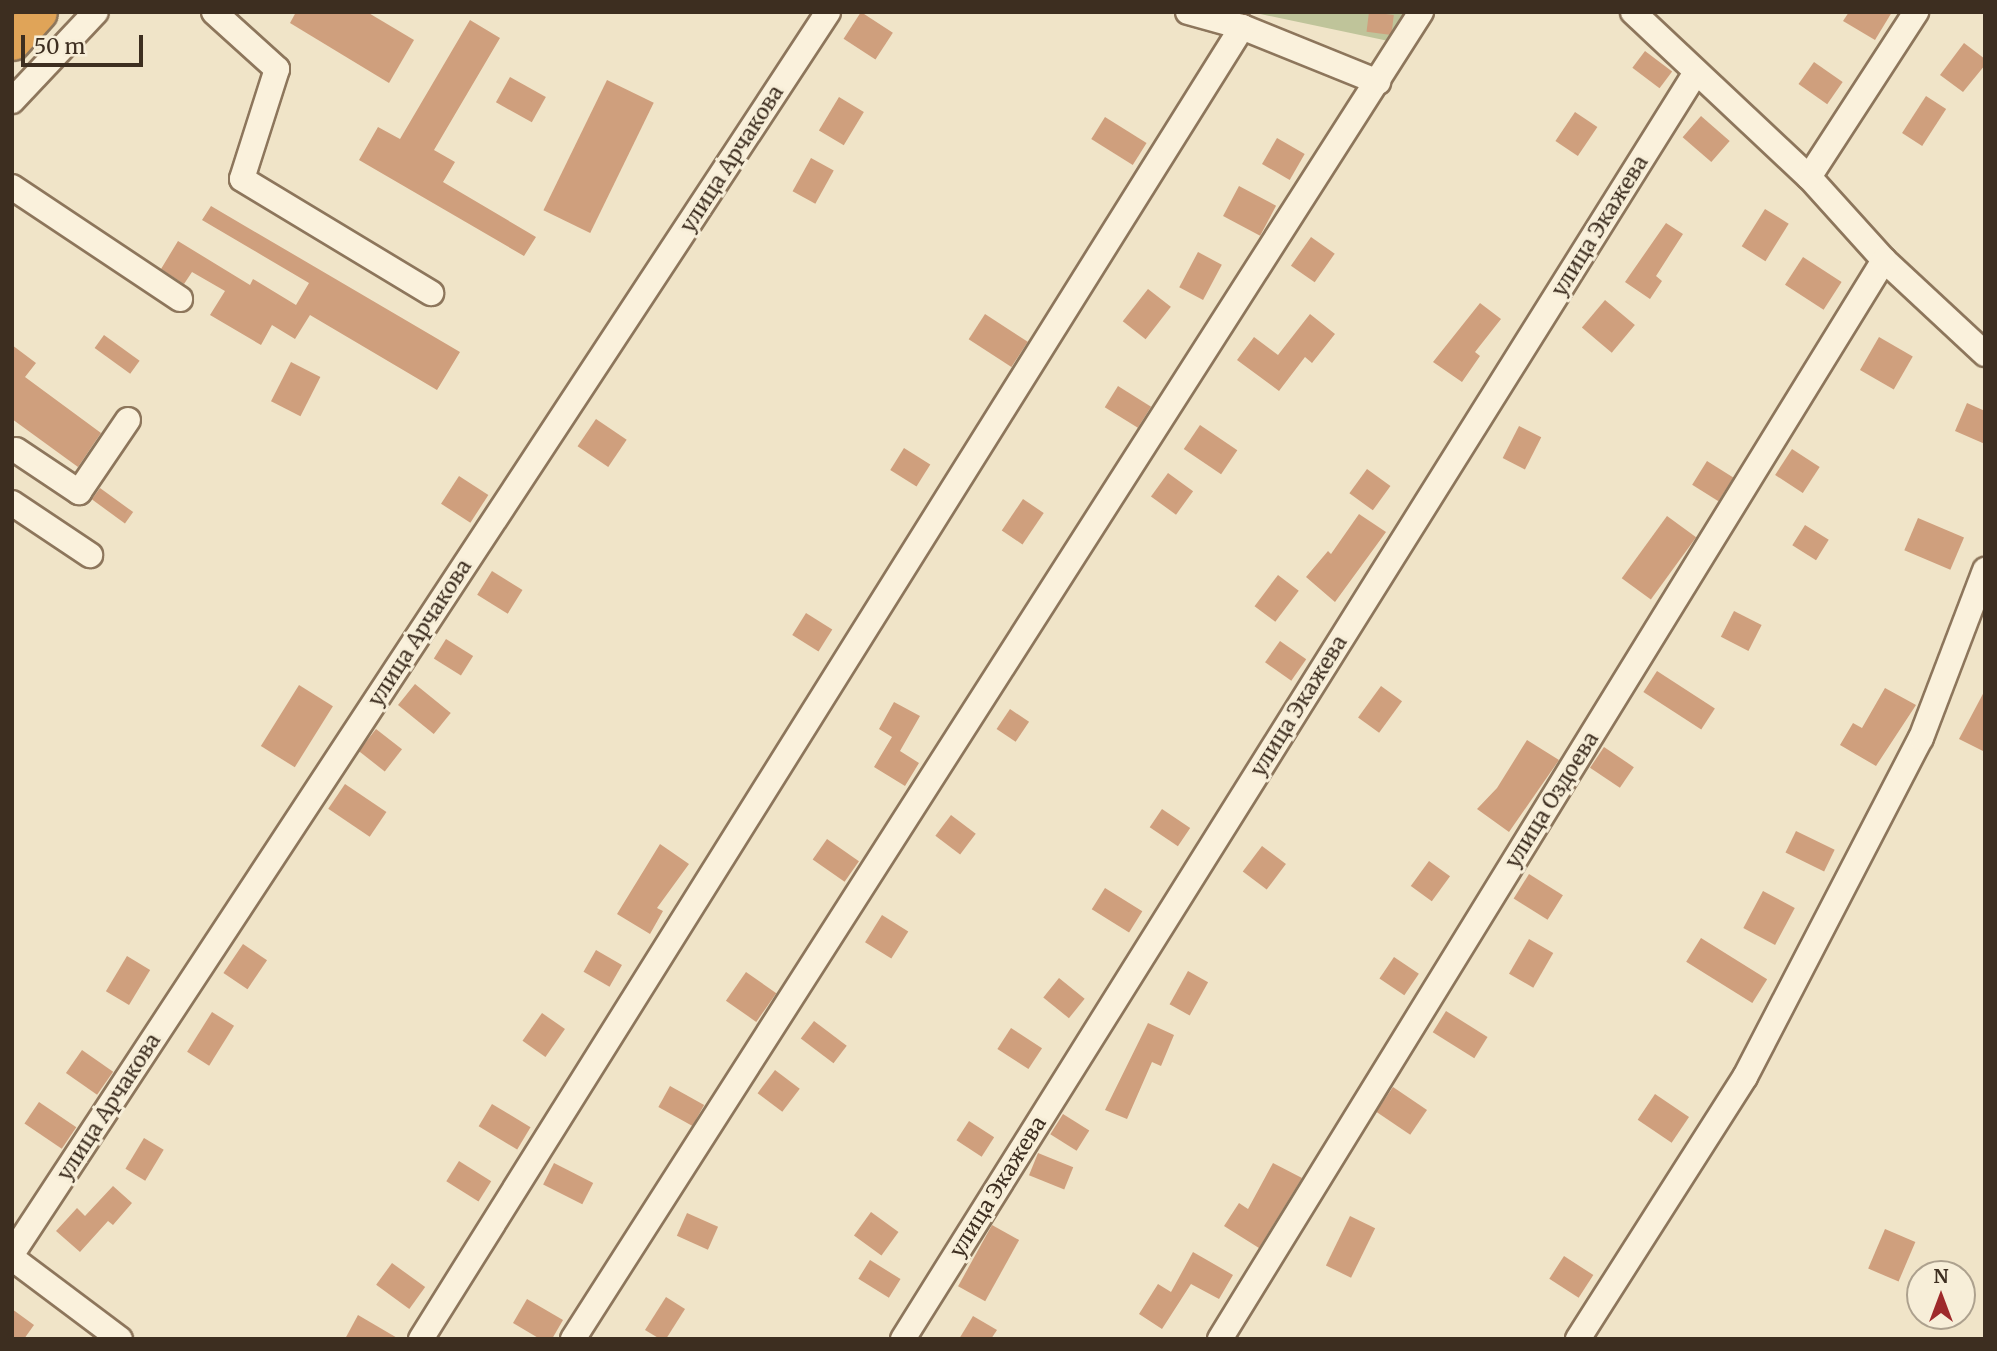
<!DOCTYPE html>
<meta charset="utf-8">
<style>
body{margin:0}
#map{position:relative;width:1997px;height:1351px;overflow:hidden;background:#f0e4c8;font-family:Merriweather,serif}
div>[style]{position:absolute}
[style*='--x']{left:calc(var(--x)*1px);top:calc(var(--y)*1px);width:calc(var(--w)*1px);rotate:calc(var(--a)*1deg)}
.cemetery>*{inset:0;background:#bfc49a}
.building>*{inset:0;background:#cf9f7d;transform-origin:0 0}
.roads{filter:drop-shadow(2px 0 #8d765c) drop-shadow(-2px 0 #8d765c) drop-shadow(0 2px #8d765c) drop-shadow(0 -2px #8d765c)}
.minor>*{height:24px;margin:-12px;padding:0 12px;transform-origin:12px;border-radius:12px;background:#faf1dc}
.highway>*{height:35px;margin:-17.5px;padding:0 17.5px;transform-origin:17.5px;border-radius:17.5px;background:#e0a458}
span{translate:-50% -50%;white-space:nowrap;text-align:center;line-height:1.15;-webkit-text-stroke:6px #f7eed8;paint-order:stroke}
.street-label{font-size:21px;color:#3d2e20}
.frame{position:absolute;inset:0;border:14px solid #3d2e20;pointer-events:none}
.north{position:absolute;left:1906px;top:1260px;width:70px;height:70px;box-sizing:border-box;background:#f7eed8;border:2px solid #ada18e;border-radius:50%;rotate:0deg;font-size:19px;font-weight:700;line-height:28px;text-align:center;color:#3d2e20}
.north::after{content:'';display:block;margin:auto;width:24px;height:32px;background:#9e2a2b;clip-path:polygon(50% 0,100% 100%,50% 72%,0 100%)}
.scale{position:absolute;left:21px;top:35px;width:122px;height:32px;box-sizing:border-box;border:4px solid #3d2e20;border-top:0;padding-left:9px;font-size:21px;line-height:24px;white-space:nowrap;color:#3d2e20;-webkit-text-stroke:5px #f7eed8;paint-order:stroke}
</style>
<div id="map">
<div class="cemetery">
<i style="clip-path:polygon(1251px 12px,1403px 12px,1398px 43px)"></i>
</div>
<div class="building">
<i style="clip-path:polygon(296px 12px,367px 12px,414px 40px,389px 83px,290px 23px)"></i>
<i style="left:861px;top:12px;width:38px;height:32px;rotate:33deg"></i>
<i style="left:1369px;top:12px;width:25px;height:20px;rotate:7deg"></i>
<i style="clip-path:polygon(1849px 12px,1892px 12px,1875px 40px,1843px 21px)"></i>
<i style="clip-path:polygon(470px 20px,500px 38px,434px 150px,455px 162px,443px 182px,536px 237px,524px 256px,359px 160px,378px 127px,400px 139px)"></i>
<i style="clip-path:polygon(1964px 43px,1985px 59px,1985px 65px,1963px 92px,1940px 75px)"></i>
<i style="left:1645px;top:51px;width:34px;height:21px;rotate:37deg"></i>
<i style="left:1814px;top:62px;width:35px;height:27px;rotate:35deg"></i>
<i style="left:510px;top:77px;width:41px;height:29px;rotate:29deg"></i>
<i style="left:607px;top:80px;width:52px;height:145px;rotate:26deg"></i>
<i style="left:1926px;top:96px;width:24px;height:44px;rotate:33deg"></i>
<i style="left:839px;top:97px;width:29px;height:39px;rotate:31deg"></i>
<i style="left:1575px;top:112px;width:27px;height:35px;rotate:34deg"></i>
<i style="left:1701px;top:116px;width:38px;height:28px;rotate:41deg"></i>
<i style="left:1105px;top:117px;width:49px;height:26px;rotate:32deg"></i>
<i style="left:1277px;top:138px;width:32px;height:30px;rotate:30deg"></i>
<i style="left:811px;top:158px;width:26px;height:38px;rotate:29deg"></i>
<i style="left:1239px;top:186px;width:42px;height:34px;rotate:28deg"></i>
<i style="clip-path:polygon(211px 206px,460px 352px,437px 390px,310px 315px,295px 339px,272px 325px,261px 345px,210px 315px,225px 291px,192px 272px,184px 284px,161px 269px,178px 241px,250px 285px,253px 279px,296px 305px,309px 283px,202px 220px)"></i>
<i style="left:1765px;top:209px;width:28px;height:44px;rotate:32deg"></i>
<i style="clip-path:polygon(1666px 223px,1683px 234px,1656px 276px,1662px 281px,1650px 299px,1625px 282px)"></i>
<i style="left:1311px;top:237px;width:29px;height:35px;rotate:35deg"></i>
<i style="left:1198px;top:252px;width:27px;height:40px;rotate:28deg"></i>
<i style="left:1803px;top:257px;width:46px;height:33px;rotate:33deg"></i>
<i style="left:1148px;top:289px;width:29px;height:41px;rotate:38deg"></i>
<i style="left:1605px;top:300px;width:39px;height:36px;rotate:40deg"></i>
<i style="clip-path:polygon(1480px 303px,1501px 319px,1475px 352px,1480px 356px,1462px 382px,1433px 362px)"></i>
<i style="left:985px;top:314px;width:51px;height:30px;rotate:33deg"></i>
<i style="clip-path:polygon(1310px 314px,1335px 334px,1312px 363px,1305px 357px,1279px 391px,1237px 360px,1254px 337px,1278px 355px)"></i>
<i style="left:104px;top:335px;width:44px;height:16px;rotate:36deg"></i>
<i style="left:1879px;top:337px;width:39px;height:38px;rotate:30deg"></i>
<i style="clip-path:polygon(12px 345px,36px 363px,25px 377px,101px 433px,78px 467px,12px 419px)"></i>
<i style="left:291px;top:362px;width:33px;height:44px;rotate:27deg"></i>
<i style="left:1118px;top:386px;width:39px;height:25px;rotate:32deg"></i>
<i style="clip-path:polygon(1967px 403px,1985px 411px,1985px 444px,1955px 431px)"></i>
<i style="left:596px;top:419px;width:37px;height:33px;rotate:34deg"></i>
<i style="left:1200px;top:425px;width:45px;height:29px;rotate:34deg"></i>
<i style="left:1519px;top:426px;width:25px;height:36px;rotate:27deg"></i>
<i style="left:904px;top:448px;width:31px;height:26px;rotate:32deg"></i>
<i style="left:1792px;top:449px;width:33px;height:31px;rotate:33deg"></i>
<i style="left:1707px;top:461px;width:31px;height:28px;rotate:32deg"></i>
<i style="left:1367px;top:469px;width:29px;height:30px;rotate:36deg"></i>
<i style="left:1168px;top:473px;width:31px;height:29px;rotate:36deg"></i>
<i style="left:459px;top:476px;width:35px;height:33px;rotate:33deg"></i>
<i style="left:100px;top:488px;width:41px;height:14px;rotate:36deg"></i>
<i style="left:1023px;top:499px;width:25px;height:38px;rotate:34deg"></i>
<i style="clip-path:polygon(1359px 514px,1386px 532px,1335px 602px,1306px 577px,1328px 551px,1331px 554px)"></i>
<i style="left:1667px;top:516px;width:36px;height:77px;rotate:36deg"></i>
<i style="left:1918px;top:518px;width:50px;height:35px;rotate:23deg"></i>
<i style="left:1805px;top:525px;width:28px;height:24px;rotate:32deg"></i>
<i style="left:492px;top:571px;width:36px;height:28px;rotate:32deg"></i>
<i style="left:1278px;top:575px;width:26px;height:39px;rotate:37deg"></i>
<i style="left:1734px;top:611px;width:31px;height:29px;rotate:27deg"></i>
<i style="left:806px;top:613px;width:31px;height:26px;rotate:32deg"></i>
<i style="left:446px;top:639px;width:32px;height:23px;rotate:32deg"></i>
<i style="left:1280px;top:641px;width:32px;height:26px;rotate:35deg"></i>
<i style="left:1657px;top:671px;width:69px;height:25px;rotate:33deg"></i>
<i style="left:415px;top:684px;width:46px;height:27px;rotate:39deg"></i>
<i style="left:299px;top:685px;width:40px;height:72px;rotate:32deg"></i>
<i style="left:1381px;top:686px;width:26px;height:39px;rotate:36deg"></i>
<i style="clip-path:polygon(1885px 688px,1916px 705px,1876px 766px,1840px 745px,1853px 723px,1862px 728px)"></i>
<i style="clip-path:polygon(1985px 690px,1985px 752px,1959px 739px)"></i>
<i style="clip-path:polygon(894px 702px,920px 716px,900px 751px,919px 763px,905px 786px,874px 767px,892px 737px,879px 729px)"></i>
<i style="left:1010px;top:709px;width:23px;height:24px;rotate:34deg"></i>
<i style="left:376px;top:729px;width:33px;height:28px;rotate:38deg"></i>
<i style="clip-path:polygon(1527px 740px,1559px 760px,1509px 832px,1477px 809px,1497px 788px)"></i>
<i style="left:1604px;top:747px;width:36px;height:25px;rotate:34deg"></i>
<i style="left:345px;top:784px;width:50px;height:30px;rotate:34deg"></i>
<i style="left:1162px;top:809px;width:34px;height:22px;rotate:34deg"></i>
<i style="left:951px;top:815px;width:31px;height:26px;rotate:37deg"></i>
<i style="left:1796px;top:831px;width:43px;height:24px;rotate:26deg"></i>
<i style="left:827px;top:839px;width:39px;height:25px;rotate:35deg"></i>
<i style="clip-path:polygon(660px 844px,689px 864px,657px 908px,663px 911px,650px 934px,617px 914px)"></i>
<i style="left:1262px;top:846px;width:30px;height:32px;rotate:37deg"></i>
<i style="left:1429px;top:861px;width:26px;height:31px;rotate:36deg"></i>
<i style="left:1529px;top:874px;width:40px;height:29px;rotate:32deg"></i>
<i style="left:1105px;top:888px;width:44px;height:25px;rotate:32deg"></i>
<i style="left:1763px;top:891px;width:36px;height:42px;rotate:28deg"></i>
<i style="left:882px;top:915px;width:31px;height:32px;rotate:32deg"></i>
<i style="left:1701px;top:938px;width:78px;height:28px;rotate:32deg"></i>
<i style="left:1529px;top:939px;width:28px;height:40px;rotate:30deg"></i>
<i style="left:243px;top:944px;width:29px;height:35px;rotate:34deg"></i>
<i style="left:596px;top:950px;width:30px;height:25px;rotate:30deg"></i>
<i style="left:127px;top:956px;width:27px;height:41px;rotate:31deg"></i>
<i style="left:1394px;top:957px;width:30px;height:26px;rotate:34deg"></i>
<i style="left:1188px;top:971px;width:23px;height:38px;rotate:29deg"></i>
<i style="left:746px;top:972px;width:37px;height:35px;rotate:35deg"></i>
<i style="left:1059px;top:978px;width:33px;height:25px;rotate:39deg"></i>
<i style="left:1446px;top:1011px;width:49px;height:25px;rotate:32deg"></i>
<i style="left:212px;top:1012px;width:26px;height:47px;rotate:32deg"></i>
<i style="left:542px;top:1013px;width:28px;height:34px;rotate:35deg"></i>
<i style="left:814px;top:1021px;width:41px;height:22px;rotate:37deg"></i>
<i style="clip-path:polygon(1148px 1023px,1174px 1035px,1161px 1066px,1152px 1062px,1127px 1119px,1105px 1110px)"></i>
<i style="left:1011px;top:1028px;width:37px;height:25px;rotate:33deg"></i>
<i style="left:82px;top:1050px;width:38px;height:28px;rotate:35deg"></i>
<i style="left:775px;top:1070px;width:31px;height:29px;rotate:37deg"></i>
<i style="left:670px;top:1086px;width:39px;height:24px;rotate:29deg"></i>
<i style="left:1393px;top:1087px;width:41px;height:30px;rotate:34deg"></i>
<i style="left:1655px;top:1094px;width:41px;height:31px;rotate:34deg"></i>
<i style="left:39px;top:1102px;width:45px;height:26px;rotate:34deg"></i>
<i style="left:492px;top:1104px;width:45px;height:26px;rotate:31deg"></i>
<i style="left:1063px;top:1114px;width:31px;height:24px;rotate:32deg"></i>
<i style="left:969px;top:1121px;width:30px;height:23px;rotate:33deg"></i>
<i style="left:144px;top:1138px;width:23px;height:36px;rotate:31deg"></i>
<i style="left:1038px;top:1153px;width:38px;height:24px;rotate:22deg"></i>
<i style="left:459px;top:1161px;width:38px;height:24px;rotate:32deg"></i>
<i style="left:554px;top:1163px;width:44px;height:24px;rotate:27deg"></i>
<i style="clip-path:polygon(1273px 1163px,1302px 1178px,1259px 1248px,1224px 1226px,1239px 1203px,1248px 1209px)"></i>
<i style="clip-path:polygon(113px 1186px,132px 1203px,113px 1225px,108px 1221px,80px 1252px,56px 1231px,77px 1208px,85px 1216px)"></i>
<i style="left:871px;top:1212px;width:34px;height:29px;rotate:36deg"></i>
<i style="left:687px;top:1213px;width:34px;height:25px;rotate:24deg"></i>
<i style="left:1350px;top:1216px;width:28px;height:55px;rotate:26deg"></i>
<i style="left:992px;top:1225px;width:31px;height:70px;rotate:29deg"></i>
<i style="left:1885px;top:1229px;width:33px;height:43px;rotate:23deg"></i>
<i style="clip-path:polygon(1193px 1252px,1233px 1275px,1219px 1299px,1191px 1284px,1162px 1329px,1139px 1314px,1158px 1284px,1171px 1292px)"></i>
<i style="left:1564px;top:1256px;width:35px;height:27px;rotate:33deg"></i>
<i style="left:870px;top:1260px;width:36px;height:22px;rotate:32deg"></i>
<i style="left:392px;top:1263px;width:41px;height:27px;rotate:36deg"></i>
<i style="clip-path:polygon(666px 1297px,685px 1309px,666px 1339px,660px 1339px,645px 1330px)"></i>
<i style="clip-path:polygon(527px 1299px,563px 1320px,552px 1339px,540px 1339px,513px 1323px)"></i>
<i style="clip-path:polygon(12px 1309px,34px 1325px,24px 1339px,12px 1339px)"></i>
<i style="clip-path:polygon(358px 1315px,399px 1339px,345px 1339px)"></i>
<i style="clip-path:polygon(973px 1316px,997px 1330px,991px 1339px,959px 1339px)"></i>
</div>
<div class="roads">
<div class="minor">
<i style="--x:214;--y:12;--w:85;--a:42.1"></i>
<i style="--x:277;--y:69;--w:115;--a:107.7"></i>
<i style="--x:242;--y:179;--w:221;--a:31.1"></i>
<i style="--x:1188;--y:12;--w:56;--a:15.5"></i>
<i style="--x:1242;--y:27;--w:147;--a:22"></i>
<i style="--x:1633;--y:12;--w:241;--a:43.2"></i>
<i style="--x:1809;--y:177;--w:112;--a:47.9"></i>
<i style="--x:1884;--y:260;--w:138;--a:42.9"></i>
<i style="--x:12;--y:101;--w:122;--a:-46.7"></i>
<i style="--x:1809;--y:177;--w:197;--a:-57"></i>
<i style="--x:12;--y:187;--w:202;--a:33.7"></i>
<i style="--x:16;--y:450;--w:76;--a:33.7"></i>
<i style="--x:79;--y:492;--w:87;--a:-55.8"></i>
<i style="--x:12;--y:503;--w:94;--a:33.7"></i>
<i style="--x:12;--y:1254;--w:1486;--a:-56.69"></i>
<i style="--x:12;--y:1258;--w:135;--a:36.9"></i>
<i style="--x:421;--y:1339;--w:1548;--a:-57.96"></i>
<i style="--x:573;--y:1339;--w:1575;--a:-57.42"></i>
<i style="--x:903;--y:1339;--w:1492;--a:-57.95"></i>
<i style="--x:1220;--y:1339;--w:1267;--a:-58.39"></i>
<i style="--x:1578;--y:1339;--w:311;--a:-57.5"></i>
<i style="--x:1745;--y:1077;--w:382;--a:-62.6"></i>
<i style="--x:1921;--y:738;--w:180;--a:-69.1"></i>
</div>
<div class="highway">
<i style="--x:12;--y:42;--w:40;--a:-48"></i>
</div>
</div>
<div class="street-label">
<span style="left:732px;top:159px;rotate:-57deg">улица Арчакова</span>
<span style="left:1600px;top:226px;rotate:-58deg">улица Экажева</span>
<span style="left:420px;top:633px;rotate:-57deg">улица Арчакова</span>
<span style="left:1299px;top:706px;rotate:-58deg">улица Экажева</span>
<span style="left:1552px;top:800px;rotate:-58deg">улица Оздоева</span>
<span style="left:109px;top:1107px;rotate:-57deg">улица Арчакова</span>
<span style="left:998px;top:1187px;rotate:-58deg">улица Экажева</span>
</div>
<div class="frame"></div>
<div class="north">N</div>
<div class="scale">50 m</div>
</div>
